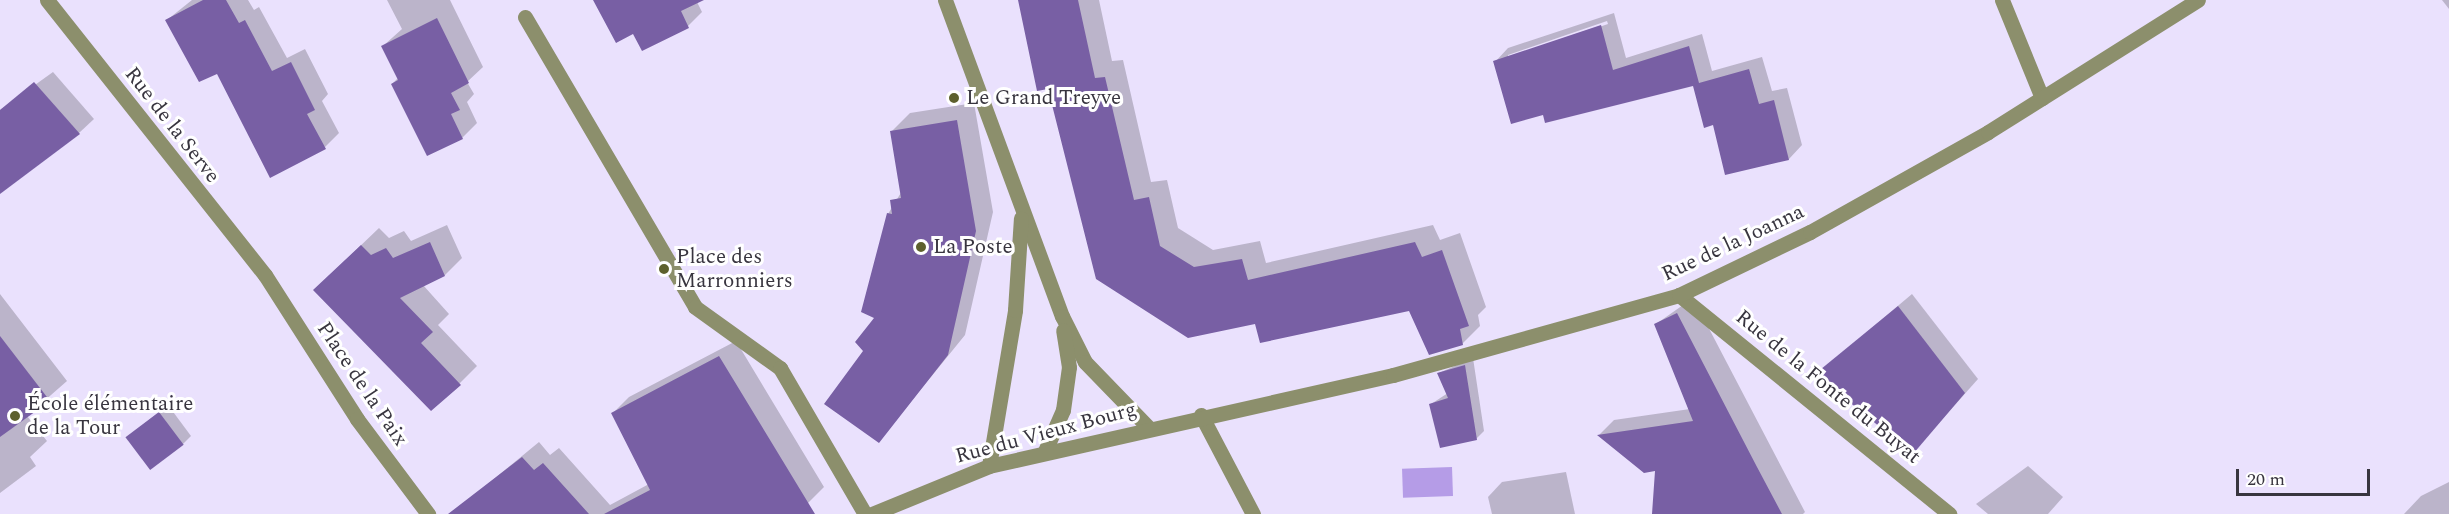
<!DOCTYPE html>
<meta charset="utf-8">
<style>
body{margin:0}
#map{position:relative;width:2449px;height:514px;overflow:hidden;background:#eae1fd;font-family:Spectral,serif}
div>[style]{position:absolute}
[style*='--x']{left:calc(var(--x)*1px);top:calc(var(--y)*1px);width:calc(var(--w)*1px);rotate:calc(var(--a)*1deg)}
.water>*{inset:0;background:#b59ce7;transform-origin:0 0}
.shadow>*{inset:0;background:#0003}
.building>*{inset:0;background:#785fa4;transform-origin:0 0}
.minor>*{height:15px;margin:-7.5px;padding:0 7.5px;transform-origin:7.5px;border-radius:7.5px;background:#8c8f6c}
.dots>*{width:16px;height:16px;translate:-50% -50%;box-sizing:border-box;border:3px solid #fff;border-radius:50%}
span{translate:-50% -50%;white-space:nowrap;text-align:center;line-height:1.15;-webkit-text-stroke:6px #fff;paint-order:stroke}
.poi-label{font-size:21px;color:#38353f}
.left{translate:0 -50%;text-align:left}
.street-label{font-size:21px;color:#38353f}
.scale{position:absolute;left:2236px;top:469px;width:134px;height:27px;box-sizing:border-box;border:3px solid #38353f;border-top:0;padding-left:8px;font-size:18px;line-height:21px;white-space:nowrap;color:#38353f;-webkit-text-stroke:4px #fff;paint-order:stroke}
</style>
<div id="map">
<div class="water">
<i style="left:1452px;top:467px;width:29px;height:50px;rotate:88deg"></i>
</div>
<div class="shadow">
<i style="clip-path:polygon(192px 0,248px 0,254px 10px,259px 7px,287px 58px,305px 49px,328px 94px,322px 101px,339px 133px,325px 147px,218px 72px,167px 20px)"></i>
<i style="clip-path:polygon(387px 0,450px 0,483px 67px,467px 82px,474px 94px,467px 102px,477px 123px,462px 138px,392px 84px,398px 78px,383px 46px,402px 29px)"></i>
<i style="clip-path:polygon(595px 0,696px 0,702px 12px,688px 26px,634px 32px)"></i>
<i style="clip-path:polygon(1020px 0,1099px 0,1112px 61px,1123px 60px,1151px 182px,1167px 180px,1178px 228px,1213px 250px,1260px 241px,1266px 263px,1433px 225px,1440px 240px,1460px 233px,1486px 307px,1478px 315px,1480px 326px,1462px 344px,1410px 309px,1256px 323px,1188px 336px,1049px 87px)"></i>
<i style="clip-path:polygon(2442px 0,2449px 0,2449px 9px)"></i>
<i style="clip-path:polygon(evenodd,1614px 13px,1626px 58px,1702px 34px,1712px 71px,1762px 57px,1772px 91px,1787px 88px,1802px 145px,1789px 159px,1726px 174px,1714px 123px,1694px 85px,1544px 113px,1495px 62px,1508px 48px,1614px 13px,1607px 21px,1608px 24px,1508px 58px,1508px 55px,1607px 21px)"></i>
<i style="clip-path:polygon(53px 72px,94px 119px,79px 133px,0 164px,0 110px)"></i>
<i style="clip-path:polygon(974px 103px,993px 212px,965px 335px,879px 441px,865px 351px,876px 317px,888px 214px,902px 191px,892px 131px,910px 113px)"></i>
<i style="clip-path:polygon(447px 225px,462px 258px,445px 275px,423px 285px,449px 314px,438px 325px,477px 366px,459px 384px,332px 273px,379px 228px,389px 238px,404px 231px,411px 241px)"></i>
<i style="clip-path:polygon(0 294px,67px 381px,27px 416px,47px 441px,30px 457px,36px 466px,0 493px)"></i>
<i style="clip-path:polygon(1912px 294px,1978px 379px,1913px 452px,1817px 374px)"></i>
<i style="clip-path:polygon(1693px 298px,1805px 512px,1803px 514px,1654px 514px,1657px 470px,1599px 435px,1614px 420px,1690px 409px,1656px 324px)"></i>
<i style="clip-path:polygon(736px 341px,824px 487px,808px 503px,787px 514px,476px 514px,466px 502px,539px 442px,550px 455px,559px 448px,610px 505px,649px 484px,613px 413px,629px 397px)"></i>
<i style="clip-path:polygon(1473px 358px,1484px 431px,1476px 439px,1431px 404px,1448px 393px,1439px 373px)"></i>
<i style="clip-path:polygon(168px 405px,191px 436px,183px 444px,127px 437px)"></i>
<i style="clip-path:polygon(2028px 466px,2063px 497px,2048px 514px,1988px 514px,1976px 504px)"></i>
<i style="clip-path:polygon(1566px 472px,1575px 514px,1492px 514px,1488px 497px,1502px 482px)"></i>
<i style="clip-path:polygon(2449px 482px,2449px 514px,2404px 514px,2421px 496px)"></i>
</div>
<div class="building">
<i style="clip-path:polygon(203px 0,226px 0,239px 23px,245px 20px,272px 71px,291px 62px,315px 110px,307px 114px,326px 149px,270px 178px,217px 74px,199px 82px,165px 20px)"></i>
<i style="clip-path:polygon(593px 0,704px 0,681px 11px,689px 28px,642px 51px,633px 34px,616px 43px)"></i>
<i style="clip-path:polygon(1018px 0,1078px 0,1095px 78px,1105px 77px,1134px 200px,1149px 197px,1160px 246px,1194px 267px,1242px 259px,1248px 280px,1415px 242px,1422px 257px,1442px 250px,1469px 326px,1460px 329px,1463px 345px,1429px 355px,1409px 311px,1260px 343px,1255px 324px,1188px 338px,1096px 279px,1048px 89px,1037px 91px)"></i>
<i style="clip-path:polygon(437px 18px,469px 83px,451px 93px,460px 110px,451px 114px,463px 139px,427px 156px,391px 84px,398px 80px,381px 46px)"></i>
<i style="clip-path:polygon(1601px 25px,1613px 70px,1689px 46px,1699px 83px,1749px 69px,1759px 104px,1774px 100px,1789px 160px,1725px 175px,1713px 125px,1704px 128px,1693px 86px,1545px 123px,1543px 115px,1511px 124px,1493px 61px)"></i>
<i style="clip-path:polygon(34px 82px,80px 134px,0 194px,0 110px)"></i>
<i style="clip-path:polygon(957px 120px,976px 231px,948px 355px,879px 443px,824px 404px,863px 351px,855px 342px,874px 318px,861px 312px,887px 213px,892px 214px,890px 200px,901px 198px,890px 131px)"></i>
<i style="clip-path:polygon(430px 242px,445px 276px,400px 298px,433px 332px,421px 343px,461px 385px,431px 411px,313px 290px,361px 245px,371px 255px,386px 248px,393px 258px)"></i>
<i style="clip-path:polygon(1898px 306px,1965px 393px,1913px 454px,1815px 374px)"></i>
<i style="clip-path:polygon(1677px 313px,1757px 467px,1782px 514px,1652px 514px,1655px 471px,1644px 473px,1597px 435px,1693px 421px,1654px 324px)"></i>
<i style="clip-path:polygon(0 336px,50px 401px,0 437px)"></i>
<i style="clip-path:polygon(719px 356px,815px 514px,604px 514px,650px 490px,611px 413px)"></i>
<i style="clip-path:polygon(1465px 365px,1477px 440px,1440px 448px,1429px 404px,1448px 398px,1437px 373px)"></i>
<i style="left:159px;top:412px;width:41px;height:42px;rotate:53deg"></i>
<i style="clip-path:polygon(522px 457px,534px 470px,543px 463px,589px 514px,448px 514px)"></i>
</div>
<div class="minor">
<i style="--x:47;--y:0;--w:351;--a:51.6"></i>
<i style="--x:265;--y:275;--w:171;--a:57.4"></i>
<i style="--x:357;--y:419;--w:119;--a:53.2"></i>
<i style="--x:945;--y:0;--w:337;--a:69.7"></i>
<i style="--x:1062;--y:316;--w:51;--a:63.4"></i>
<i style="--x:1085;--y:362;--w:91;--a:45.9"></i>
<i style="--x:2002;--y:0;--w:106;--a:67.8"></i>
<i style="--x:525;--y:17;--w:336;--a:59.6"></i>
<i style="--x:695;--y:307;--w:105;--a:35.7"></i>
<i style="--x:780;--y:368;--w:169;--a:59.8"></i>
<i style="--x:1679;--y:295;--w:348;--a:39"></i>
<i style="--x:1201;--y:415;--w:112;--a:62.3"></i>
<i style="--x:1045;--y:451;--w:45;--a:-66.3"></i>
<i style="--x:1063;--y:410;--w:43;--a:-82.1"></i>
<i style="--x:1069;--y:367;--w:37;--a:-99"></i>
<i style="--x:989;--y:466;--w:158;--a:-80.5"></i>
<i style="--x:1015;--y:310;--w:92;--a:-86.3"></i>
<i style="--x:872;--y:514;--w:126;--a:-22.3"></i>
<i style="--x:989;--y:466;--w:414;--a:-12.7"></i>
<i style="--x:1393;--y:375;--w:297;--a:-15.6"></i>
<i style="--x:1679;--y:295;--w:145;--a:-25.7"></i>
<i style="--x:1810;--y:232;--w:204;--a:-29.3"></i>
<i style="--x:1988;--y:132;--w:248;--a:-32.2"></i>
</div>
<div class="dots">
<i style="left:954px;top:98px;background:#5d602d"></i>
<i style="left:921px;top:247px;background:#5d602d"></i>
<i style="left:664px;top:269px;background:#5d602d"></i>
<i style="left:15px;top:416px;background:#5d602d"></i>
</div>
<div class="poi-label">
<span class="left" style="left:966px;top:98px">Le Grand Treyve</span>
<span class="left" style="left:933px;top:247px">La Poste</span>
<span class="left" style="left:676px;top:269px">Place des<br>Marronniers</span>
<span class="left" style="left:27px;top:416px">École élémentaire<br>de la Tour</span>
</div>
<div class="street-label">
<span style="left:172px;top:125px;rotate:52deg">Rue de la Serve</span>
<span style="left:1733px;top:243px;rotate:-25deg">Rue de la Joanna</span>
<span style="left:362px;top:384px;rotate:56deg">Place de la Paix</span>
<span style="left:1828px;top:387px;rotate:39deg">Rue de la Fonte du Buyat</span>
<span style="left:1046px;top:433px;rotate:-15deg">Rue du Vieux Bourg</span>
</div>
<div class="scale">20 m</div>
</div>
